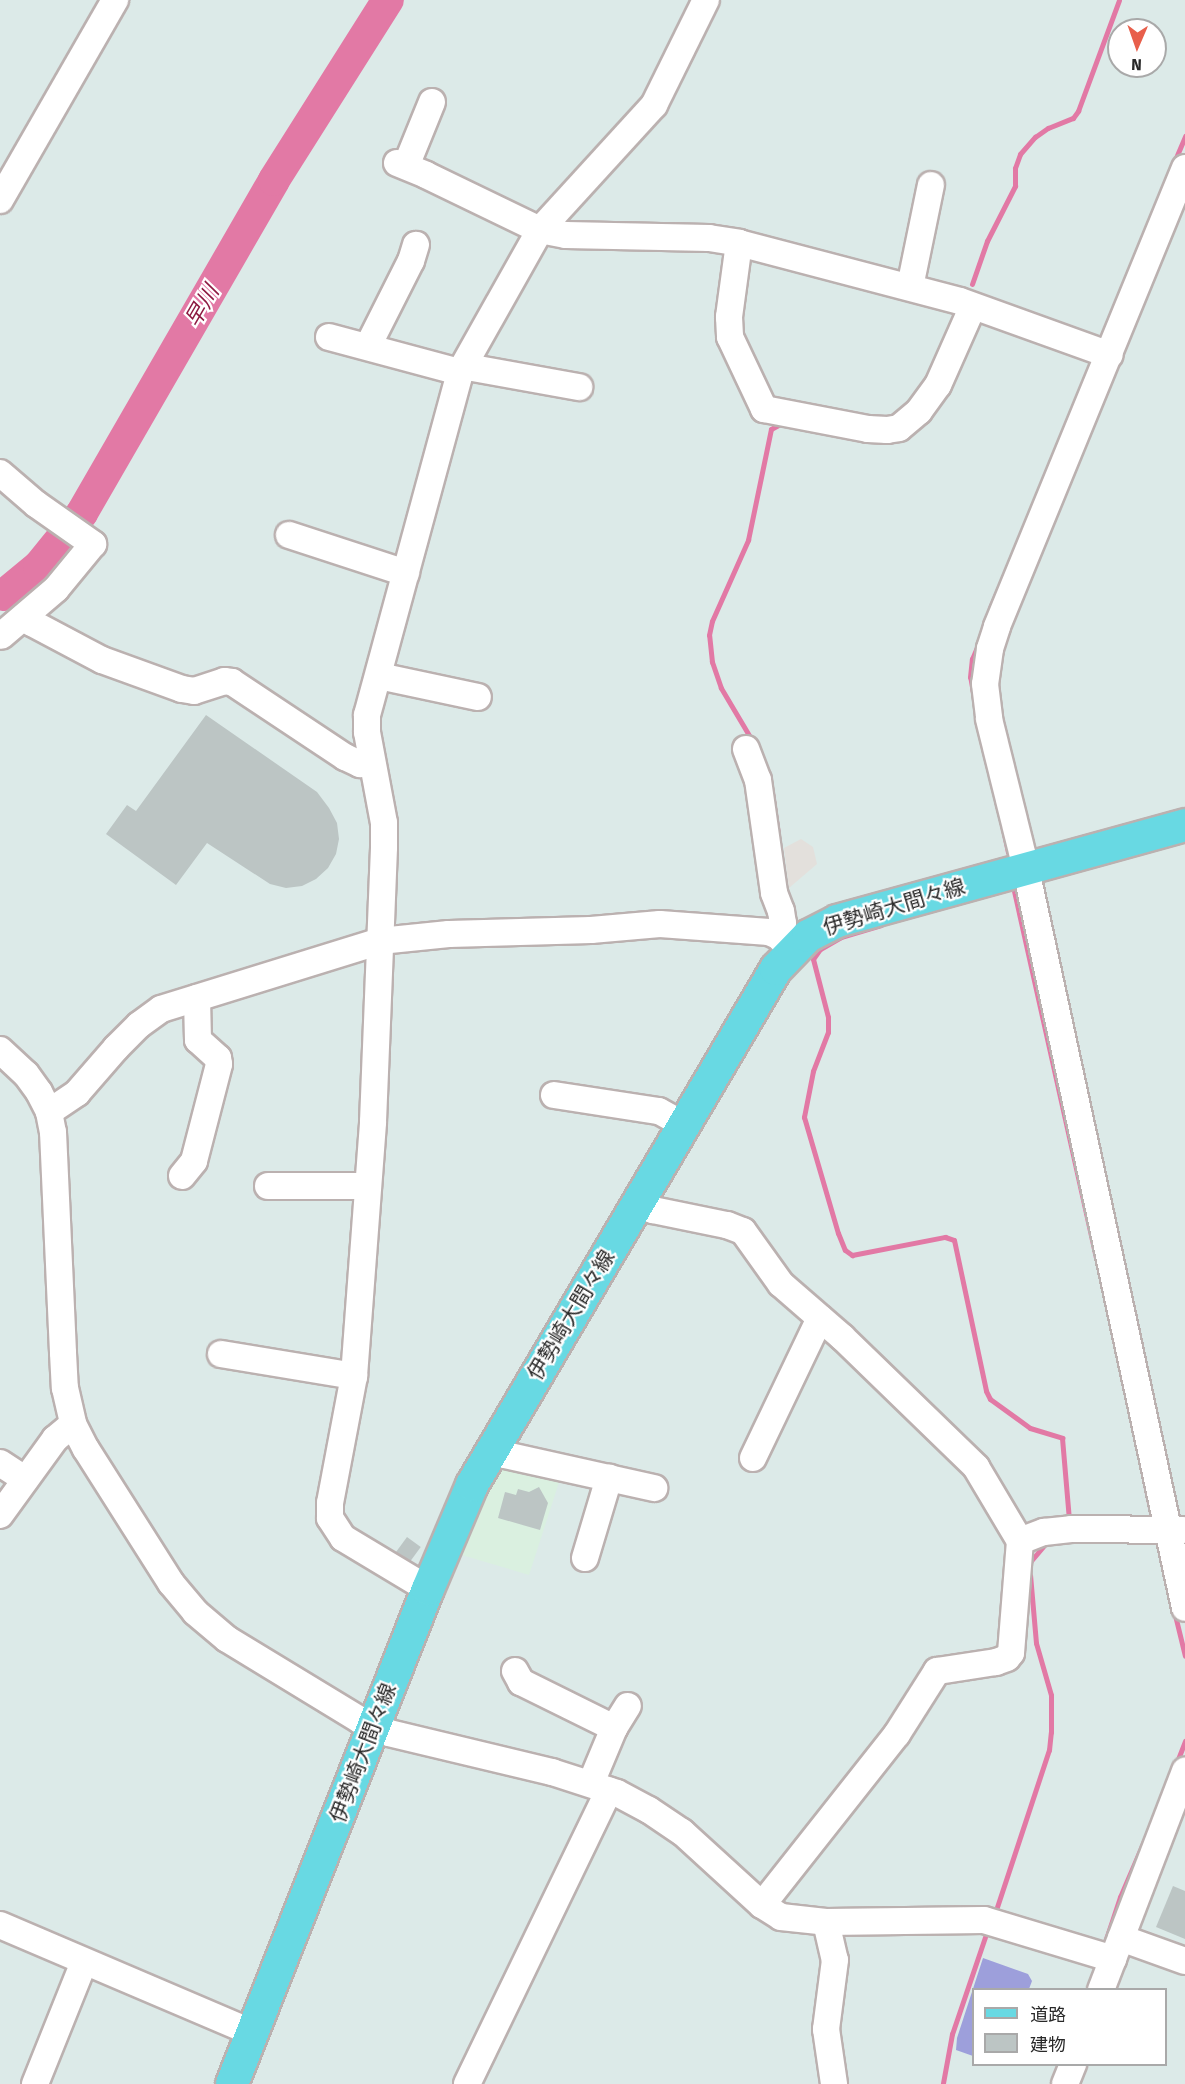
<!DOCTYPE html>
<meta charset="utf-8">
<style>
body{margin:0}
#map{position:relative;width:1185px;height:2084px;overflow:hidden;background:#dceae8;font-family:"Fira Sans","Noto Sans JP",sans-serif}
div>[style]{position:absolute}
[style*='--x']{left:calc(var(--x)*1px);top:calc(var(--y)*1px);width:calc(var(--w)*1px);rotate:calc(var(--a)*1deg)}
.industrial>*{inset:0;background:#e3e0dc}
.medical>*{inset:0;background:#daf0e0}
.green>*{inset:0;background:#9d9fdb}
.stream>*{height:5px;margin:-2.5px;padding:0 2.5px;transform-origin:2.5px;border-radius:2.5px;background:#e279a5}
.river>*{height:32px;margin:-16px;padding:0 16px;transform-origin:16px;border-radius:16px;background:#e279a5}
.building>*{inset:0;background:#bcc5c4;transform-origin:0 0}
.roads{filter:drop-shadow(2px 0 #bbb1b0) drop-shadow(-2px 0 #bbb1b0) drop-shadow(0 2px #bbb1b0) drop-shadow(0 -2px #bbb1b0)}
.minor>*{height:26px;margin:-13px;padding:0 13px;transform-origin:13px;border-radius:13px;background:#fff}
.major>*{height:32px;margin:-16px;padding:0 16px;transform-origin:16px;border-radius:16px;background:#68d9e3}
span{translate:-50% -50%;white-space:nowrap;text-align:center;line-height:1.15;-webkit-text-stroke:4.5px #fff;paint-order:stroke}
.street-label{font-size:21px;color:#292929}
.water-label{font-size:22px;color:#8c1a41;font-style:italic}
.legend{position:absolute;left:972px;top:1988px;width:195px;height:78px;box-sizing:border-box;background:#fff;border:2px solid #a9a9a9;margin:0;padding:8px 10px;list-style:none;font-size:18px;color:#292929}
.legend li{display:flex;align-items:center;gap:12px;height:30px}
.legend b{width:30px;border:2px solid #a9a9a9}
.north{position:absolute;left:1107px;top:18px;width:60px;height:60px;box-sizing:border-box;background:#fff;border:2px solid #a9a9a9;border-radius:50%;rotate:182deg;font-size:16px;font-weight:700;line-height:24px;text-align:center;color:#292929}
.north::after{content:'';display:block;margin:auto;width:21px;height:27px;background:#e85f4b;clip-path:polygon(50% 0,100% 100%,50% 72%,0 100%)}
</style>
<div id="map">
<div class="industrial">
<i style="clip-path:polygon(801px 839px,813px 847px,817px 864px,789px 888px,784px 848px)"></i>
</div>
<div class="medical">
<i style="clip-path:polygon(501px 1460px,562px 1473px,529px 1575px,455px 1553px)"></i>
</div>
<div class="green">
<i style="clip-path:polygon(983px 1958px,1028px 1974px,1032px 1981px,1029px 1989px,974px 1990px,973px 2056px,956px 2050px,957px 2038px)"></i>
</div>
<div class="stream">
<i style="--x:1172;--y:167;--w:34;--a:-67"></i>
<i style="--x:972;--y:284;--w:46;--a:-70.8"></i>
<i style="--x:987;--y:241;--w:62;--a:-63"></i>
<i style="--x:1015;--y:186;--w:18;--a:-90"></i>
<i style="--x:1015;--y:168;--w:15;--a:-70"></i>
<i style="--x:1020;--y:154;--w:23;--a:-49"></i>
<i style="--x:1035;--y:137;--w:16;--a:-35"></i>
<i style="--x:1048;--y:128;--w:27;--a:-22"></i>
<i style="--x:1073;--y:118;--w:9;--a:-54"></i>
<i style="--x:1078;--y:111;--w:118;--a:-69.7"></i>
<i style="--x:0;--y:598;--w:5;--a:-37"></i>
<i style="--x:990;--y:608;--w:61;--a:-66.8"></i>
<i style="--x:975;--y:704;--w:27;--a:-100"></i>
<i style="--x:970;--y:677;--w:18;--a:-84"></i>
<i style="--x:972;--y:659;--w:23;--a:-67"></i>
<i style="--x:753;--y:742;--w:63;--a:-120.7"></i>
<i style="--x:721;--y:688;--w:28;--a:-109"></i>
<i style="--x:712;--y:662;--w:27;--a:-96"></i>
<i style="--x:709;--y:635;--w:14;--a:-78"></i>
<i style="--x:712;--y:621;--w:89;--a:-66"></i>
<i style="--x:748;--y:540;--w:113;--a:-78.3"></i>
<i style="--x:771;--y:429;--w:13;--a:-29"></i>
<i style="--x:772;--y:793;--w:41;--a:81.7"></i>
<i style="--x:1002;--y:824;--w:29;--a:78"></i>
<i style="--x:1014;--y:891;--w:375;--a:77.4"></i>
<i style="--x:881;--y:925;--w:42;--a:163.3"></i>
<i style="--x:841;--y:937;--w:24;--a:150"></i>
<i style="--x:820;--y:949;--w:12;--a:125"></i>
<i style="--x:813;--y:959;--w:60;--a:75.5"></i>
<i style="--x:828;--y:1017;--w:15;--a:90"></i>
<i style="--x:828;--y:1032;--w:42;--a:111"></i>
<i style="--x:813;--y:1071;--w:47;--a:101.1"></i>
<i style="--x:804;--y:1117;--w:121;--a:73.7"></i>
<i style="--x:838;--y:1233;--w:18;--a:68"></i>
<i style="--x:845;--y:1250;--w:9;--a:36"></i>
<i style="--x:852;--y:1255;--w:95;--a:-11"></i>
<i style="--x:945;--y:1237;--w:9;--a:18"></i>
<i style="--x:954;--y:1240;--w:154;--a:78"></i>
<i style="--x:986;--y:1391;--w:9;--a:63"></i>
<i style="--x:990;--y:1399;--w:49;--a:35.9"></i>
<i style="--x:1030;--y:1428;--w:34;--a:17"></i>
<i style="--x:1062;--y:1438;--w:81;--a:85.1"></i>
<i style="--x:1145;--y:1484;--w:34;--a:78"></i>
<i style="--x:1030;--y:1562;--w:23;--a:-50"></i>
<i style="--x:1174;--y:1611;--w:46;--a:76.3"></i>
<i style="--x:1175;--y:1767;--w:28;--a:-69"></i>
<i style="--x:996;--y:1910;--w:169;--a:-71.7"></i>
<i style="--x:1049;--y:1750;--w:18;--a:-84"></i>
<i style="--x:1051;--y:1732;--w:37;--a:-90"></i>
<i style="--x:1051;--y:1695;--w:54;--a:-106.1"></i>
<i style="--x:1036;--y:1643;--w:68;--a:-95"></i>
<i style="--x:1103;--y:1948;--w:54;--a:-71.6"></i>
<i style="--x:1120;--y:1897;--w:84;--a:-66.8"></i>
<i style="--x:943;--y:2083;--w:50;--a:-79.6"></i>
<i style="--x:952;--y:2034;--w:109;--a:-71.2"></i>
</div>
<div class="river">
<i style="--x:4;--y:595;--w:45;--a:-39.6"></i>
<i style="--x:39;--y:566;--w:68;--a:-50.9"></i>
<i style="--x:82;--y:513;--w:384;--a:-60"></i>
<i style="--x:274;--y:180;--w:213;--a:-57.7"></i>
</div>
<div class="building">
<i style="clip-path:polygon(206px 715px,317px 792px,329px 808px,337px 823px,339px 839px,336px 854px,328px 868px,316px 879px,302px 886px,286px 888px,270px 884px,207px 843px,176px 885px,106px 834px,127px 805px,136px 811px)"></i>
<i style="clip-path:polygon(539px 1487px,548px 1503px,540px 1530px,498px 1518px,505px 1492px,516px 1495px,518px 1489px,529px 1492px)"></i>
<i style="left:407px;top:1537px;width:17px;height:19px;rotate:36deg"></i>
<i style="clip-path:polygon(1173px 1886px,1185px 1891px,1185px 1939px,1156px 1927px)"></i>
</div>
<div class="roads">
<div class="minor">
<i style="--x:397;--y:163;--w:31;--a:22"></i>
<i style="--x:426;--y:175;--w:127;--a:25.8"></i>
<i style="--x:540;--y:230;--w:26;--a:11"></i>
<i style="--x:566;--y:235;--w:143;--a:1.2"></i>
<i style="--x:709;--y:238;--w:30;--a:9"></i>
<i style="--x:739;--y:243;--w:228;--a:14.7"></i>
<i style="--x:960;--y:301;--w:159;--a:19.8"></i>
<i style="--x:406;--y:166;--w:69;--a:-67.9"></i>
<i style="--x:1185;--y:168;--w:496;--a:112.3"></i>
<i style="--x:997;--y:627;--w:23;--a:108"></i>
<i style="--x:990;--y:649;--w:35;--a:98"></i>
<i style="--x:985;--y:684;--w:35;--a:83"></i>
<i style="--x:989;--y:719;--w:141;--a:76.1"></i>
<i style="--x:1023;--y:856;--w:769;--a:77.84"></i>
<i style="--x:0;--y:200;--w:231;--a:-60.1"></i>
<i style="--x:739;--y:243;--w:75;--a:97.7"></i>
<i style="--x:729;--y:317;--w:20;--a:87"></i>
<i style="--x:730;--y:337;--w:80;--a:64.7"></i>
<i style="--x:764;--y:409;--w:106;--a:10.9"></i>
<i style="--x:868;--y:429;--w:19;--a:3"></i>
<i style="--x:887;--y:430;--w:12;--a:-9"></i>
<i style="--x:899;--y:428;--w:26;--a:-40"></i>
<i style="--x:919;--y:411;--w:32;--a:-54"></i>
<i style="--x:938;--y:385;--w:86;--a:-66.1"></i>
<i style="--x:910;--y:287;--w:104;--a:-78.4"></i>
<i style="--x:329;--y:337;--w:136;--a:15"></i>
<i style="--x:368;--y:346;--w:95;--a:-63.2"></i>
<i style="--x:411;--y:261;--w:17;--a:-73"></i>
<i style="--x:465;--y:364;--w:9;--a:27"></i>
<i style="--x:473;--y:368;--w:108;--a:10.2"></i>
<i style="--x:0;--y:473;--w:48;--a:40.7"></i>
<i style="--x:36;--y:504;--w:70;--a:35.1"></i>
<i style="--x:93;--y:544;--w:58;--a:129.4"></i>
<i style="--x:56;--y:589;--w:72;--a:139.5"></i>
<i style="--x:289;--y:535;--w:123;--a:18"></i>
<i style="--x:25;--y:616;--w:10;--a:45"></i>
<i style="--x:32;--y:623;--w:79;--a:27.9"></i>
<i style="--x:102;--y:660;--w:85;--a:19.9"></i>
<i style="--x:182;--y:689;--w:12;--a:9"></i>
<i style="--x:194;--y:691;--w:32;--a:-18"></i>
<i style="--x:224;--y:681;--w:8;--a:7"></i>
<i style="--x:232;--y:682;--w:136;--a:33.6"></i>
<i style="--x:345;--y:757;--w:17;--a:25"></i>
<i style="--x:360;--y:764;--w:12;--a:0"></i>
<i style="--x:379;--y:676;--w:101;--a:12"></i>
<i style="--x:746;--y:749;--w:33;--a:69"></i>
<i style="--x:758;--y:780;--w:114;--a:81.9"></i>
<i style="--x:774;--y:893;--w:19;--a:69"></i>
<i style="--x:781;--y:911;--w:12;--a:81"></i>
<i style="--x:783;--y:923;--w:14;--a:111"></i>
<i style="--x:0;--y:1050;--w:35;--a:43"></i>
<i style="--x:26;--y:1074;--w:22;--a:54"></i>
<i style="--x:39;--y:1092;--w:22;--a:63"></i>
<i style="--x:49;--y:1112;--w:20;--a:79"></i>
<i style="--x:53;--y:1132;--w:221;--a:87.4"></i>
<i style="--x:63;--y:1353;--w:35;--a:87"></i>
<i style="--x:65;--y:1388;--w:37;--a:77"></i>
<i style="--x:73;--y:1424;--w:28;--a:63"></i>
<i style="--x:86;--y:1449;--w:159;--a:57.6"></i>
<i style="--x:171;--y:1583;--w:38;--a:50"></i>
<i style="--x:195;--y:1612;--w:42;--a:40.2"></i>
<i style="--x:227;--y:1639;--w:156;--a:31.3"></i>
<i style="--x:360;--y:1720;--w:32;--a:24"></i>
<i style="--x:389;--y:1733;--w:168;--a:13.5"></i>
<i style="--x:552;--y:1772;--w:68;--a:17.9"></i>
<i style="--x:617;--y:1793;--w:36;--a:28"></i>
<i style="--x:649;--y:1810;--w:40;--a:34"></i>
<i style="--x:682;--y:1832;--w:108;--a:42.4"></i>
<i style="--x:762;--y:1905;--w:22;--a:32"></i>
<i style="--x:781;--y:1917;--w:45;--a:6.3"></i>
<i style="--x:826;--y:1922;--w:158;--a:-0.7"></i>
<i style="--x:984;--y:1920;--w:135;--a:16.8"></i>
<i style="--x:554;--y:1095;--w:106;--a:8.7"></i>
<i style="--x:659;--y:1111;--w:29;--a:29"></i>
<i style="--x:49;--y:1112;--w:34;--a:-34"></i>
<i style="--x:77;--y:1093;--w:60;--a:-49.1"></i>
<i style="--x:116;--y:1048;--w:33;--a:-45"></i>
<i style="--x:139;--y:1025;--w:27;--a:-36"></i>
<i style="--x:161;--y:1009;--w:229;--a:-17.2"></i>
<i style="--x:380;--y:941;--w:69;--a:-5.8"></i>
<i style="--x:449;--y:934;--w:142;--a:-1.6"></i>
<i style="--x:591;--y:930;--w:69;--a:-5"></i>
<i style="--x:660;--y:924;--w:109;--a:4.2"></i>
<i style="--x:769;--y:932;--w:10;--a:24"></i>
<i style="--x:778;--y:936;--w:21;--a:47"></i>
<i style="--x:182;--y:1176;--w:19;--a:-51"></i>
<i style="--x:194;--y:1161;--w:100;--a:-75.5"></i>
<i style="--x:219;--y:1064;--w:6;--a:-99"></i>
<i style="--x:218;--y:1058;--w:27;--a:-138"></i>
<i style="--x:198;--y:1040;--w:42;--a:-91.4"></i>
<i style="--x:268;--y:1186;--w:100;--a:0"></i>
<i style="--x:637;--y:1204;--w:17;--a:21"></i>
<i style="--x:653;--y:1210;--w:76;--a:11.5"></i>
<i style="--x:727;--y:1225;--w:17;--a:21"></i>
<i style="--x:743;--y:1231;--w:65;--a:54.4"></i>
<i style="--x:781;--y:1284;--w:81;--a:41"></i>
<i style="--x:842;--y:1337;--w:187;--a:44.1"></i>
<i style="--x:976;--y:1467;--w:86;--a:59.3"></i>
<i style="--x:1020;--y:1541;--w:112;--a:94.6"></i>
<i style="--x:1011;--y:1653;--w:6;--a:129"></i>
<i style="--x:1007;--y:1658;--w:12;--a:160"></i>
<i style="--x:996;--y:1662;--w:60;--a:171.3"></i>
<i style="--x:937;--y:1671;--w:75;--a:122.4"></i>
<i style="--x:897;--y:1734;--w:218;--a:128.3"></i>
<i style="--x:221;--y:1354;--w:135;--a:9.4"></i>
<i style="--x:492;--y:1448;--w:15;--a:28"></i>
<i style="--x:505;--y:1455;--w:153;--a:12.5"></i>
<i style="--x:753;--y:1458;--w:155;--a:-64.4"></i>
<i style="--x:0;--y:1463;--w:30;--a:33"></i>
<i style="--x:0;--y:1515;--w:94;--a:-54.1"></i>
<i style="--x:55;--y:1439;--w:23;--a:-40"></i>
<i style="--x:1020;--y:1541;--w:26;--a:-21"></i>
<i style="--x:1044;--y:1532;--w:27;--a:-6"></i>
<i style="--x:1071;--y:1529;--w:112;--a:0.5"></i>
<i style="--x:585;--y:1558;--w:84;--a:-73.3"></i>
<i style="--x:428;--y:1589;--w:99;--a:-149"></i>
<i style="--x:343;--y:1538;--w:24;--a:-123"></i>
<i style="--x:330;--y:1518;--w:15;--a:-90"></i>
<i style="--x:330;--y:1503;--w:129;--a:-79.3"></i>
<i style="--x:354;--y:1376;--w:255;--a:-85.7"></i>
<i style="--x:373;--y:1122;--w:275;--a:-87.7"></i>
<i style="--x:384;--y:847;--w:24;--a:-90"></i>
<i style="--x:384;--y:823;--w:93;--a:-100.6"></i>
<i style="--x:367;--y:732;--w:17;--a:-90"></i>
<i style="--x:367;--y:715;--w:355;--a:-74.8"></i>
<i style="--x:460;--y:372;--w:163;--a:-60.6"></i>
<i style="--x:540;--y:230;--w:169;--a:-47.6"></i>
<i style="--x:654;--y:105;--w:117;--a:-63.7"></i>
<i style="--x:515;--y:1671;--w:13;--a:61"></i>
<i style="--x:521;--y:1682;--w:104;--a:26.3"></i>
<i style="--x:591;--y:1783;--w:60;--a:-67.3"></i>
<i style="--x:614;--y:1728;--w:26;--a:-58"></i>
<i style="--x:826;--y:1922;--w:39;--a:77"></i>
<i style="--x:835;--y:1960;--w:70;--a:97.4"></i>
<i style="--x:826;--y:2029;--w:56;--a:81.7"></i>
<i style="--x:0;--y:1925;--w:275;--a:23.1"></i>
<i style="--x:1121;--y:1938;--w:68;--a:19.8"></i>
<i style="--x:1101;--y:1990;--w:235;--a:-69"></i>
<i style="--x:35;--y:2084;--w:131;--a:-68.1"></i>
<i style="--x:467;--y:2084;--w:326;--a:-64.2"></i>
<i style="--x:1065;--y:2084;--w:22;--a:-68"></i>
</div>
<div class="major">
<i style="--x:232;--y:2084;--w:532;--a:-68.4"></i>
<i style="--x:428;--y:1589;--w:113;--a:-67.1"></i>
<i style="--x:472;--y:1485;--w:599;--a:-59.5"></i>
<i style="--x:776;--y:969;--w:46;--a:-45.9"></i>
<i style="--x:808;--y:936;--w:33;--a:-27"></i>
<i style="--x:837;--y:921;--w:361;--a:-15.4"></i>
</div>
</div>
<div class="street-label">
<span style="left:894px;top:907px;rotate:-17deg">伊勢崎大間々線</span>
<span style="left:571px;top:1315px;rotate:-59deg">伊勢崎大間々線</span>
<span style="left:363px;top:1753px;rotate:-69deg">伊勢崎大間々線</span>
</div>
<div class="water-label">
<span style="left:202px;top:306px;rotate:-60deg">早川</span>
</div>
<ul class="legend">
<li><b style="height:8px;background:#68d9e3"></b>道路</li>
<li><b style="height:16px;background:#bcc5c4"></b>建物</li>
</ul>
<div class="north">N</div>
</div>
